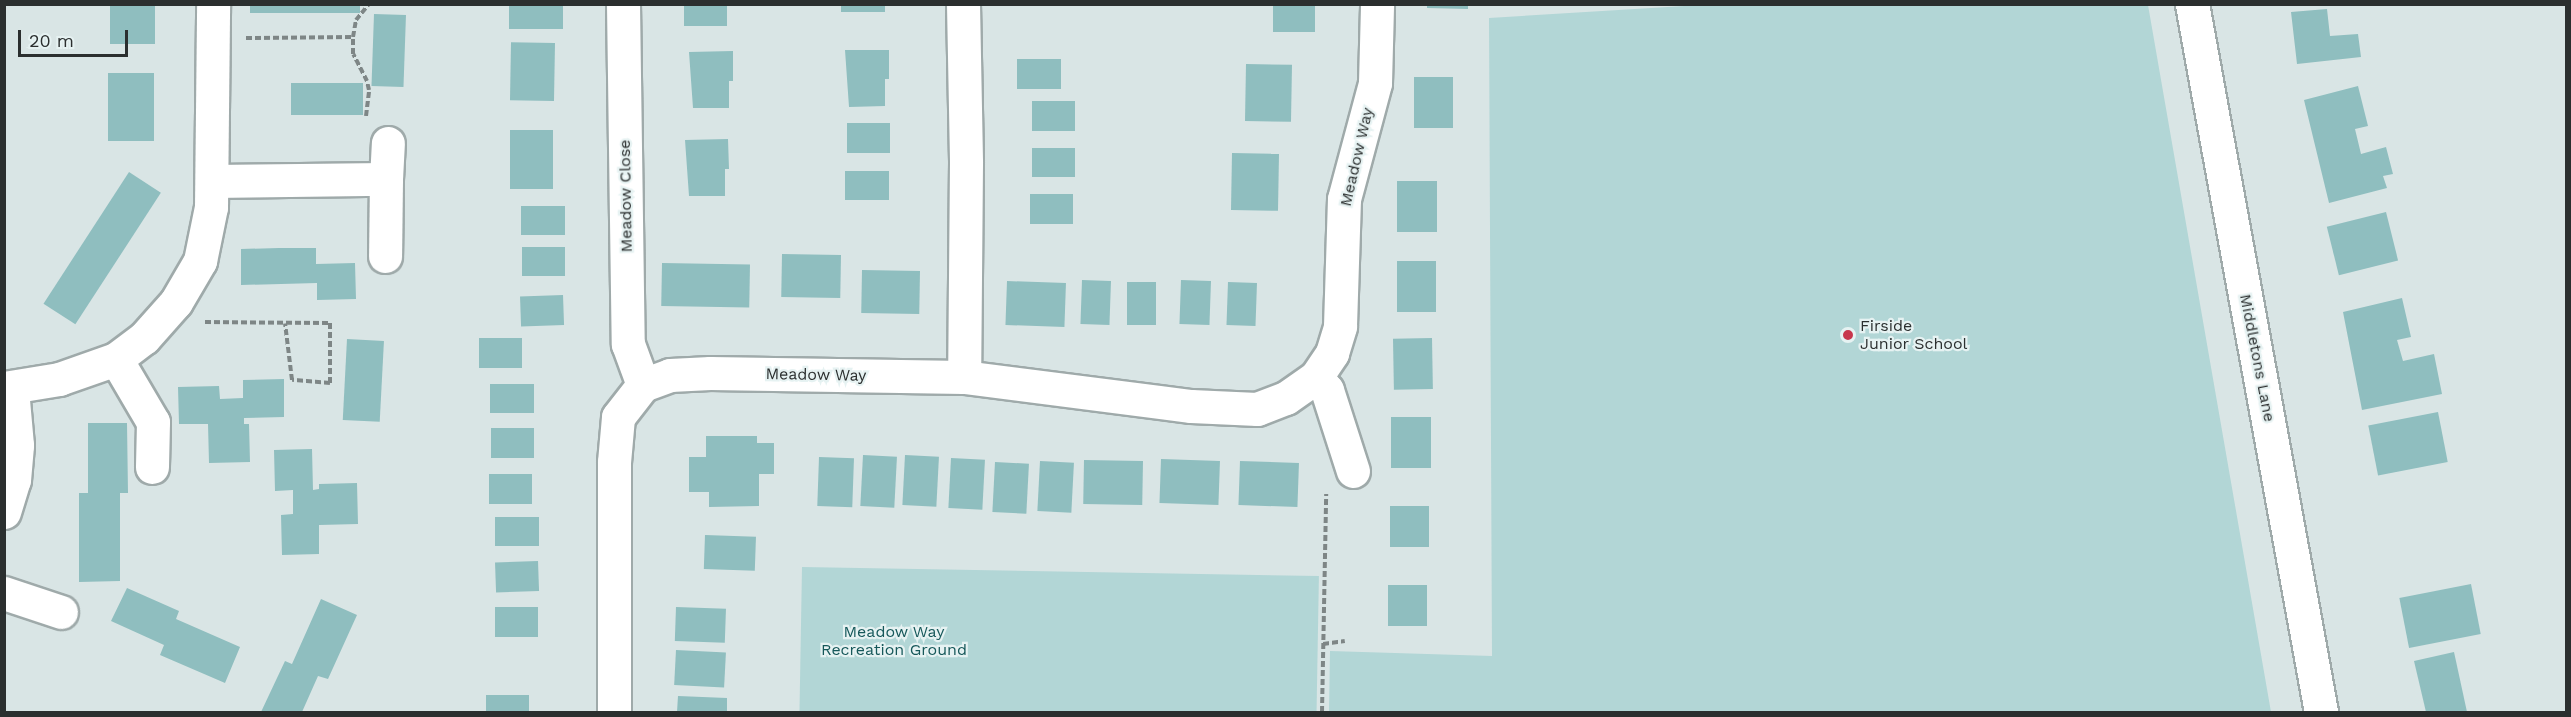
<!DOCTYPE html>
<style>
body{margin:0}
#map{position:relative;width:2571px;height:717px;overflow:hidden;background:#d9e5e5;font-family:"Work Sans",sans-serif}
div>[style]{position:absolute}
[style*='--x']{left:calc(var(--x)*1px);top:calc(var(--y)*1px);width:calc(var(--w)*1px);rotate:calc(var(--a)*1deg)}
.green>*{inset:0;background:#b2d6d6;transform-origin:0 0}
.building>*{inset:0;background:#8fbebf;transform-origin:0 0}
.path>*{height:4px;margin-top:-2px;transform-origin:0;background:repeating-linear-gradient(90deg,#7e8686 0 6px,transparent 0 9px)}
.roads{filter:drop-shadow(2px 0 #9faaaa) drop-shadow(-2px 0 #9faaaa) drop-shadow(0 2px #9faaaa) drop-shadow(0 -2px #9faaaa)}
.minor>*{height:33px;margin:-16.5px;padding:0 16.5px;transform-origin:16.5px;border-radius:16.5px;background:#fff}
.dots>*{width:16px;height:16px;translate:-50% -50%;box-sizing:border-box;border:3px solid #e6f2f2;border-radius:50%}
span{translate:-50% -50%;white-space:nowrap;text-align:center;line-height:1.15;-webkit-text-stroke:4.5px #e6f2f2;paint-order:stroke}
.street-label{font-size:16px;color:#2b2f2f}
.poi-label{font-size:16px;color:#2b2f2f}
.left{translate:0 -50%;text-align:left}
.park-label{font-size:16px;color:#16585a}
.frame{position:absolute;inset:0;border:6px solid #2b2f2f;pointer-events:none}
.scale{position:absolute;left:18px;top:30px;width:110px;height:27px;box-sizing:border-box;border:3px solid #2b2f2f;border-top:0;padding-left:8px;font-size:18px;line-height:21px;white-space:nowrap;color:#2b2f2f;-webkit-text-stroke:4px #e6f2f2;paint-order:stroke}
</style>
<div id="map">
<div class="green">
<i style="clip-path:polygon(1717px 4px,2148px 5px,2271px 712px,1329px 712px,1330px 651px,1492px 656px,1489px 18px)"></i>
<i style="left:802px;top:567px;width:517px;height:145px;rotate:1deg"></i>
</div>
<div class="building">
<i style="left:110px;top:4px;width:45px;height:40px"></i>
<i style="left:250px;top:4px;width:110px;height:9px"></i>
<i style="left:509px;top:4px;width:54px;height:25px"></i>
<i style="left:684px;top:4px;width:43px;height:22px"></i>
<i style="left:841px;top:4px;width:44px;height:8px"></i>
<i style="left:1273px;top:4px;width:42px;height:28px"></i>
<i style="clip-path:polygon(1427px 4px,1468px 4px,1468px 9px,1427px 8px)"></i>
<i style="clip-path:polygon(2327px 9px,2330px 36px,2358px 34px,2361px 57px,2297px 64px,2291px 12px)"></i>
<i style="left:374px;top:14px;width:32px;height:72px;rotate:2deg"></i>
<i style="left:555px;top:43px;width:58px;height:44px;rotate:91deg"></i>
<i style="clip-path:polygon(845px 50px,889px 50px,889px 79px,885px 79px,885px 106px,849px 107px)"></i>
<i style="clip-path:polygon(733px 51px,733px 81px,729px 81px,729px 108px,693px 108px,689px 52px)"></i>
<i style="left:1061px;top:59px;width:30px;height:44px;rotate:90deg"></i>
<i style="left:1246px;top:64px;width:46px;height:57px;rotate:1deg"></i>
<i style="left:108px;top:73px;width:46px;height:68px"></i>
<i style="left:1414px;top:77px;width:39px;height:51px"></i>
<i style="left:291px;top:83px;width:72px;height:32px"></i>
<i style="clip-path:polygon(2358px 86px,2368px 126px,2355px 129px,2361px 154px,2386px 147px,2393px 174px,2383px 176px,2387px 188px,2329px 203px,2304px 100px)"></i>
<i style="left:1075px;top:101px;width:30px;height:43px;rotate:90deg"></i>
<i style="left:847px;top:123px;width:43px;height:30px"></i>
<i style="left:553px;top:130px;width:59px;height:43px;rotate:90deg"></i>
<i style="clip-path:polygon(728px 139px,729px 169px,725px 169px,725px 196px,689px 196px,685px 140px)"></i>
<i style="left:1075px;top:148px;width:29px;height:43px;rotate:90deg"></i>
<i style="left:1232px;top:153px;width:47px;height:57px;rotate:1deg"></i>
<i style="left:845px;top:171px;width:44px;height:29px"></i>
<i style="left:129px;top:172px;width:38px;height:157px;rotate:33deg"></i>
<i style="left:1397px;top:181px;width:40px;height:51px"></i>
<i style="left:1073px;top:194px;width:30px;height:43px;rotate:90deg"></i>
<i style="left:521px;top:206px;width:44px;height:29px"></i>
<i style="left:2386px;top:212px;width:50px;height:61px;rotate:76deg"></i>
<i style="left:522px;top:247px;width:43px;height:29px"></i>
<i style="clip-path:polygon(279px 248px,316px 248px,316px 264px,355px 263px,356px 299px,317px 300px,317px 283px,241px 285px,241px 249px)"></i>
<i style="left:782px;top:254px;width:59px;height:43px;rotate:1deg"></i>
<i style="left:1397px;top:261px;width:39px;height:51px"></i>
<i style="left:662px;top:263px;width:88px;height:43px;rotate:1deg"></i>
<i style="left:862px;top:270px;width:58px;height:43px;rotate:1deg"></i>
<i style="left:1082px;top:280px;width:29px;height:44px;rotate:2deg"></i>
<i style="left:1181px;top:280px;width:30px;height:44px;rotate:2deg"></i>
<i style="left:1007px;top:281px;width:59px;height:44px;rotate:2deg"></i>
<i style="left:1127px;top:282px;width:29px;height:43px"></i>
<i style="left:1228px;top:282px;width:29px;height:43px;rotate:2deg"></i>
<i style="left:563px;top:295px;width:30px;height:43px;rotate:88deg"></i>
<i style="clip-path:polygon(2402px 298px,2411px 337px,2397px 340px,2403px 361px,2434px 354px,2442px 394px,2362px 410px,2343px 312px)"></i>
<i style="left:522px;top:338px;width:30px;height:43px;rotate:90deg"></i>
<i style="left:1432px;top:338px;width:51px;height:39px;rotate:89deg"></i>
<i style="left:347px;top:339px;width:37px;height:81px;rotate:3deg"></i>
<i style="clip-path:polygon(284px 379px,284px 417px,244px 418px,244px 424px,249px 424px,250px 462px,209px 463px,208px 424px,179px 424px,178px 387px,219px 386px,220px 399px,243px 398px,243px 380px)"></i>
<i style="left:490px;top:384px;width:44px;height:29px"></i>
<i style="left:2438px;top:412px;width:51px;height:71px;rotate:79deg"></i>
<i style="left:1431px;top:417px;width:51px;height:40px;rotate:90deg"></i>
<i style="clip-path:polygon(88px 423px,127px 423px,128px 493px,120px 493px,120px 581px,79px 582px,79px 493px,88px 493px)"></i>
<i style="left:491px;top:428px;width:43px;height:30px"></i>
<i style="clip-path:polygon(706px 436px,757px 436px,757px 443px,774px 443px,774px 474px,759px 474px,759px 506px,709px 507px,709px 492px,689px 492px,689px 457px,706px 457px)"></i>
<i style="clip-path:polygon(312px 449px,313px 490px,319px 489px,319px 484px,357px 483px,358px 524px,319px 525px,319px 554px,282px 555px,281px 515px,293px 514px,293px 490px,275px 491px,274px 450px)"></i>
<i style="left:863px;top:455px;width:34px;height:51px;rotate:3deg"></i>
<i style="left:905px;top:455px;width:34px;height:50px;rotate:3deg"></i>
<i style="left:819px;top:457px;width:35px;height:49px;rotate:2deg"></i>
<i style="left:951px;top:458px;width:34px;height:50px;rotate:3deg"></i>
<i style="left:1161px;top:459px;width:59px;height:44px;rotate:2deg"></i>
<i style="left:1084px;top:460px;width:59px;height:44px;rotate:1deg"></i>
<i style="left:1040px;top:461px;width:34px;height:50px;rotate:3deg"></i>
<i style="left:1240px;top:461px;width:59px;height:44px;rotate:2deg"></i>
<i style="left:995px;top:462px;width:34px;height:50px;rotate:3deg"></i>
<i style="left:532px;top:474px;width:30px;height:43px;rotate:90deg"></i>
<i style="left:1390px;top:506px;width:39px;height:41px"></i>
<i style="left:495px;top:517px;width:44px;height:29px"></i>
<i style="left:705px;top:535px;width:51px;height:34px;rotate:2deg"></i>
<i style="left:538px;top:561px;width:30px;height:43px;rotate:88deg"></i>
<i style="left:2471px;top:584px;width:51px;height:73px;rotate:79deg"></i>
<i style="left:1427px;top:585px;width:41px;height:39px;rotate:90deg"></i>
<i style="clip-path:polygon(127px 588px,179px 611px,176px 619px,240px 647px,225px 683px,160px 655px,164px 645px,111px 621px)"></i>
<i style="clip-path:polygon(321px 599px,357px 615px,328px 679px,318px 676px,302px 712px,261px 712px,285px 661px,292px 664px)"></i>
<i style="left:495px;top:607px;width:43px;height:30px"></i>
<i style="left:676px;top:607px;width:50px;height:34px;rotate:2deg"></i>
<i style="left:676px;top:650px;width:50px;height:35px;rotate:3deg"></i>
<i style="clip-path:polygon(2454px 652px,2467px 712px,2426px 712px,2414px 661px)"></i>
<i style="left:529px;top:695px;width:17px;height:43px;rotate:90deg"></i>
<i style="clip-path:polygon(678px 696px,727px 698px,727px 712px,677px 712px)"></i>
</div>
<div class="path">
<i style="--x:246;--y:38;--w:107;--a:-0.5"></i>
<i style="--x:366;--y:116;--w:26;--a:-83"></i>
<i style="--x:369;--y:90;--w:9;--a:-103"></i>
<i style="--x:367;--y:81;--w:30;--a:-117"></i>
<i style="--x:353;--y:54;--w:17;--a:-90"></i>
<i style="--x:353;--y:37;--w:17;--a:-80"></i>
<i style="--x:356;--y:20;--w:21;--a:-51"></i>
<i style="--x:205;--y:322;--w:125;--a:0.5"></i>
<i style="--x:330;--y:323;--w:60;--a:90"></i>
<i style="--x:330;--y:383;--w:38;--a:-175"></i>
<i style="--x:292;--y:380;--w:57;--a:-97"></i>
<i style="--x:1323;--y:644;--w:22;--a:-8"></i>
<i style="--x:1322;--y:712;--w:218;--a:-88.9"></i>
</div>
<div class="roads">
<div class="minor">
<i style="--x:623;--y:4;--w:340;--a:89.2"></i>
<i style="--x:628;--y:344;--w:44;--a:69.9"></i>
<i style="--x:963;--y:4;--w:159;--a:88.9"></i>
<i style="--x:966;--y:163;--w:214;--a:90.5"></i>
<i style="--x:2192;--y:4;--w:720;--a:79.67"></i>
<i style="--x:386;--y:179;--w:36;--a:-87"></i>
<i style="--x:212;--y:181;--w:174;--a:-0.7"></i>
<i style="--x:386;--y:179;--w:77;--a:90.7"></i>
<i style="--x:116;--y:359;--w:73;--a:59.6"></i>
<i style="--x:153;--y:422;--w:45;--a:91.3"></i>
<i style="--x:1316;--y:377;--w:17;--a:50"></i>
<i style="--x:1327;--y:390;--w:85;--a:72.2"></i>
<i style="--x:4;--y:388;--w:56;--a:-9.3"></i>
<i style="--x:59;--y:379;--w:60;--a:-19.3"></i>
<i style="--x:116;--y:359;--w:35;--a:-37"></i>
<i style="--x:144;--y:338;--w:48;--a:-48.4"></i>
<i style="--x:176;--y:302;--w:48;--a:-59.7"></i>
<i style="--x:200;--y:261;--w:55;--a:-78.5"></i>
<i style="--x:211;--y:207;--w:203;--a:-89.4"></i>
<i style="--x:4;--y:512;--w:34;--a:-73"></i>
<i style="--x:14;--y:480;--w:35;--a:-85"></i>
<i style="--x:17;--y:445;--w:56;--a:-95.1"></i>
<i style="--x:4;--y:593;--w:60;--a:18.4"></i>
<i style="--x:614;--y:712;--w:250;--a:-90"></i>
<i style="--x:614;--y:462;--w:45;--a:-84.9"></i>
<i style="--x:618;--y:417;--w:41;--a:-52"></i>
<i style="--x:643;--y:385;--w:29;--a:-20"></i>
<i style="--x:670;--y:375;--w:40;--a:-2.9"></i>
<i style="--x:710;--y:373;--w:254;--a:0.9"></i>
<i style="--x:964;--y:377;--w:229;--a:7.3"></i>
<i style="--x:1191;--y:406;--w:66;--a:2.6"></i>
<i style="--x:1257;--y:409;--w:31;--a:-21"></i>
<i style="--x:1286;--y:398;--w:37;--a:-35"></i>
<i style="--x:1316;--y:377;--w:29;--a:-56"></i>
<i style="--x:1332;--y:353;--w:28;--a:-73"></i>
<i style="--x:1340;--y:326;--w:127;--a:-88.2"></i>
<i style="--x:1344;--y:199;--w:120;--a:-75"></i>
<i style="--x:1375;--y:83;--w:79;--a:-88.5"></i>
</div>
</div>
<div class="dots">
<i style="left:1848px;top:335px;background:#c7374c"></i>
</div>
<div class="street-label">
<span style="left:1357px;top:157px;rotate:-77deg">Meadow Way</span>
<span style="left:626px;top:196px;rotate:-91deg">Meadow Close</span>
<span style="left:2257px;top:358px;rotate:79deg">Middletons Lane</span>
<span style="left:816px;top:375px;rotate:1deg">Meadow Way</span>
</div>
<div class="poi-label">
<span class="left" style="left:1860px;top:335px">Firside<br>Junior School</span>
</div>
<div class="park-label">
<span style="left:894px;top:641px">Meadow Way<br>Recreation Ground</span>
</div>
<div class="frame"></div>
<div class="scale">20 m</div>
</div>
